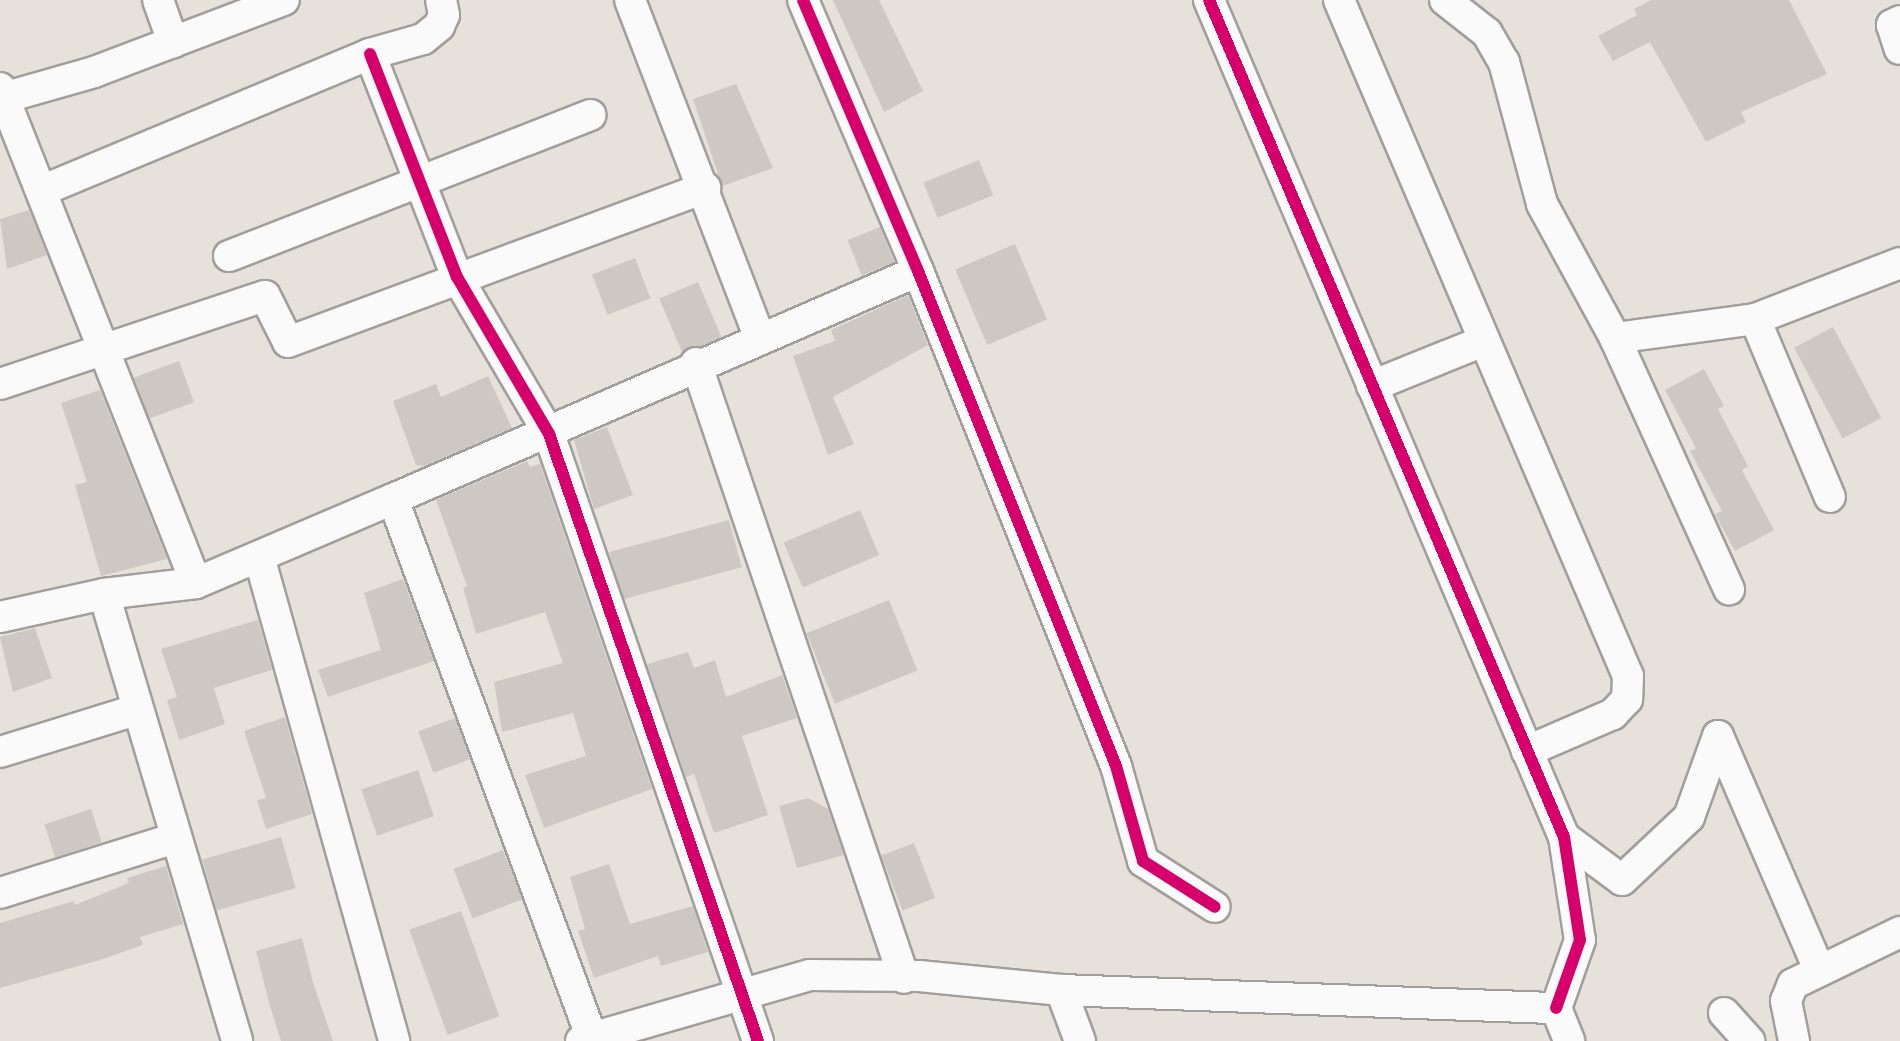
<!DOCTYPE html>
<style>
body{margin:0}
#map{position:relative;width:1900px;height:1041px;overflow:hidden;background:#e7e1dc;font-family:Arial,sans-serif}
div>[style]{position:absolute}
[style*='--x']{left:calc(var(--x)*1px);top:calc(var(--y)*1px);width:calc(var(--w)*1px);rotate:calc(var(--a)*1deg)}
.building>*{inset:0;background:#cdc8c4;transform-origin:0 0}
.roads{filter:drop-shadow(2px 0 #a29e9b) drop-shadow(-2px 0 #a29e9b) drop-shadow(0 2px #a29e9b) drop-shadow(0 -2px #a29e9b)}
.minor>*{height:30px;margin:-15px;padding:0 15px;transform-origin:15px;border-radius:15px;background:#fbfafa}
.cycleway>*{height:12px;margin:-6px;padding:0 6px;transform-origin:6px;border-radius:6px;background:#d6006c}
span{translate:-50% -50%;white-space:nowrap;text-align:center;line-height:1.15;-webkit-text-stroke:6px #ebe1d8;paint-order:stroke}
</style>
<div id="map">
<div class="building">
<i style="clip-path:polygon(833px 0,879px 0,923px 91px,884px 112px)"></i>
<i style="clip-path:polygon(1651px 0,1789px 0,1827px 74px,1741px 112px,1746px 122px,1706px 142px,1650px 42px,1613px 61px,1598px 36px,1637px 15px,1634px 9px)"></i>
<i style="clip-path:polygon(736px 84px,773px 168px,722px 186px,693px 99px)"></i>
<i style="left:979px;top:160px;width:38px;height:60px;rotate:68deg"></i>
<i style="clip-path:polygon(29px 210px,47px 255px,7px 269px,0 219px)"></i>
<i style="left:880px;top:227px;width:38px;height:35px;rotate:68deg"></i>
<i style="left:1015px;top:244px;width:82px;height:65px;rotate:67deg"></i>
<i style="left:635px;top:258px;width:43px;height:46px;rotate:69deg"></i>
<i style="left:698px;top:282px;width:60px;height:42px;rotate:67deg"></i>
<i style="clip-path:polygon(908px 295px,928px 345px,833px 397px,854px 444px,828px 455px,793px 356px,835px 341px,831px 330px)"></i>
<i style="left:1833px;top:327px;width:103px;height:44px;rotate:62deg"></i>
<i style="left:179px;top:361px;width:44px;height:48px;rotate:70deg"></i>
<i style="clip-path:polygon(1704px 369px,1724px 406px,1718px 409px,1748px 466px,1742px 470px,1774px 530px,1735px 551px,1715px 514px,1722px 511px,1690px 451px,1696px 448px,1665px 390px)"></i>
<i style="clip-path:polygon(488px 376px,512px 428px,424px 466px,416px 465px,393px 401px,436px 384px,441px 397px)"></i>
<i style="clip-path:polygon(100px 390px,167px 559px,101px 576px,75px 485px,87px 482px,61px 403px)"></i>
<i style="clip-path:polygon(607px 427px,633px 495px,594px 509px,574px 440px)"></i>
<i style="clip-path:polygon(527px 461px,530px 467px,540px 464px,652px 789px,544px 828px,525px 775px,586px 756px,573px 713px,502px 732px,494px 682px,563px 663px,545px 612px,476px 634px,463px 587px,467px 586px,436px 500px)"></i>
<i style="left:860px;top:510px;width:49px;height:83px;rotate:67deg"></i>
<i style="left:729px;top:520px;width:49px;height:124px;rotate:75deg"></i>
<i style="clip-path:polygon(403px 579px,434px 661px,328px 697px,318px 670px,381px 650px,364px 593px)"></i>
<i style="left:889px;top:600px;width:76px;height:89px;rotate:68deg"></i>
<i style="clip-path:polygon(258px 620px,272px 670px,214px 688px,225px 724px,179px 740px,167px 700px,177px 697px,161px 649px)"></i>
<i style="clip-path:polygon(35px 628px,52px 678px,13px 692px,0 637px)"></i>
<i style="clip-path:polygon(688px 652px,694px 668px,715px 660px,726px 697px,782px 675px,797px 718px,742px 736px,768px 815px,714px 833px,694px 774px,686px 777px,647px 664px)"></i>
<i style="clip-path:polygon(285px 717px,312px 814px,266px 829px,257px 800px,266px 798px,244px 731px)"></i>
<i style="left:455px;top:718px;width:44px;height:39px;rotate:70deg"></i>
<i style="left:418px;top:770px;width:49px;height:60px;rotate:71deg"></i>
<i style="clip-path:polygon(808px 798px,828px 809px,844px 855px,797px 868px,779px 806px)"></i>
<i style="left:91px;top:809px;width:35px;height:49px;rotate:72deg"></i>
<i style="left:281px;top:837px;width:53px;height:82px;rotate:74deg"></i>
<i style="left:914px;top:843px;width:59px;height:35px;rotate:69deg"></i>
<i style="left:503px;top:850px;width:53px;height:53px;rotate:69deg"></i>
<i style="clip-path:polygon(609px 864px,630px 924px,693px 906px,708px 952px,661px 966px,658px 956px,594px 978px,578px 931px,585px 929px,570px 877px)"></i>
<i style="clip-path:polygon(166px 866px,183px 924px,140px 937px,143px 945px,100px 960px,0 988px,0 923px,74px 901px,75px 905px,129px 883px,127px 878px)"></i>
<i style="left:461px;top:911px;width:112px;height:55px;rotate:70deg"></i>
<i style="clip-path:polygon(302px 938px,313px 982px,333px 1041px,281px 1041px,269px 1003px,256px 951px)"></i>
</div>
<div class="roads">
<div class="minor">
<i style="--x:158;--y:0;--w:45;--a:70.3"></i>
<i style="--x:630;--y:0;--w:362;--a:69"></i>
<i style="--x:803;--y:0;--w:294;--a:67"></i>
<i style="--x:918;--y:271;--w:533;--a:68.2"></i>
<i style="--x:1116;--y:766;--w:99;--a:74.1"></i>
<i style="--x:1143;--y:861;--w:85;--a:32.6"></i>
<i style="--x:1209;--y:0;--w:909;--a:67.02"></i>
<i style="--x:1564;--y:837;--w:104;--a:81.2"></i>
<i style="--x:1580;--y:940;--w:72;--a:109.4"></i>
<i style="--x:1339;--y:0;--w:735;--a:66.85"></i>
<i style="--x:1628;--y:676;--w:23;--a:92"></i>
<i style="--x:1627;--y:699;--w:21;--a:133"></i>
<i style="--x:1613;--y:714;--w:94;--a:156.7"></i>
<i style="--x:1445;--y:0;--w:53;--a:38.2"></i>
<i style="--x:1487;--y:33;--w:34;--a:60"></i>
<i style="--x:1504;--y:62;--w:147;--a:75"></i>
<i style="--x:1542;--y:204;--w:153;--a:61.4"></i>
<i style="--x:1615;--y:338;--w:276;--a:65.6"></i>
<i style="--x:1900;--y:21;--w:9;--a:153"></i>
<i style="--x:1892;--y:25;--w:25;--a:72"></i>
<i style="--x:370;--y:54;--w:239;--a:68.7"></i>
<i style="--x:457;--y:277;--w:182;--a:59.6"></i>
<i style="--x:549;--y:434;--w:642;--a:71"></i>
<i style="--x:0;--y:88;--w:532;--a:68.4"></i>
<i style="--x:3;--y:98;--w:95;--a:-15.9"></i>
<i style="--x:94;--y:72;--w:203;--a:-20.8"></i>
<i style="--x:41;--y:191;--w:356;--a:-22.6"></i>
<i style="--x:370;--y:54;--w:55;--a:-15.8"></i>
<i style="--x:423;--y:39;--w:21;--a:-39"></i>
<i style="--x:439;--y:26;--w:12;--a:-66"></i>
<i style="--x:444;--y:15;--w:15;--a:-101"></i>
<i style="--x:229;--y:256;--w:388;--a:-21.3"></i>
<i style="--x:1755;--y:319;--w:193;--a:67.2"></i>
<i style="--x:1615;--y:338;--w:141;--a:-7.7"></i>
<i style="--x:1755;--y:319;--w:155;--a:-21.1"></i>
<i style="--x:696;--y:363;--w:649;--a:71.31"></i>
<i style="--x:0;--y:384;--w:279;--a:-18.4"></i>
<i style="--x:265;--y:296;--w:51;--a:63.4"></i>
<i style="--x:288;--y:342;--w:445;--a:-20.3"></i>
<i style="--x:1372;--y:386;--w:118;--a:-22"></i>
<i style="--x:393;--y:499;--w:572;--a:-23.47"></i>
<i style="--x:260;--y:560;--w:499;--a:74.4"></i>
<i style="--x:104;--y:594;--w:466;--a:73.4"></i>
<i style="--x:0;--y:617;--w:107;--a:-12.5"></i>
<i style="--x:104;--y:594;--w:93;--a:-6.8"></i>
<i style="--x:196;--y:583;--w:214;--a:-23.1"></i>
<i style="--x:393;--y:499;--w:578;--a:69.75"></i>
<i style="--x:0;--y:752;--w:142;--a:-17.2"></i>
<i style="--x:1564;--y:837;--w:72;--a:36.6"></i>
<i style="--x:1622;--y:880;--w:92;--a:-43.2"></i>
<i style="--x:1689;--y:817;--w:86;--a:-70.3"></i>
<i style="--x:1718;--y:736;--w:254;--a:66.6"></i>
<i style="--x:0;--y:893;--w:183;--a:-17.4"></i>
<i style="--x:1061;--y:990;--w:54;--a:69.6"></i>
<i style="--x:1724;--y:1013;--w:38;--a:48"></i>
<i style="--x:581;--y:1041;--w:238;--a:-16.1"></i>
<i style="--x:810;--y:975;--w:109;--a:0.5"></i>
<i style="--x:919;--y:976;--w:143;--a:5.6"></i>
<i style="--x:1061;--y:990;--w:495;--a:2.1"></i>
<i style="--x:1556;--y:1008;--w:35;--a:68"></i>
<i style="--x:1794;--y:1041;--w:41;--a:-101.3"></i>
<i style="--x:1786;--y:1001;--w:18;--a:-68"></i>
<i style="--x:1793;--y:984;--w:119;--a:-25.9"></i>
</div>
</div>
<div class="cycleway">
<i style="--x:803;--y:0;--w:294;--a:67"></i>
<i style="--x:918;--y:271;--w:533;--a:68.2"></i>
<i style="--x:1116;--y:766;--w:99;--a:74.1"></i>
<i style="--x:1143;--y:861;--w:85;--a:32.6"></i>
<i style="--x:1209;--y:0;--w:909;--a:67.02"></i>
<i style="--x:1564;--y:837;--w:104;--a:81.2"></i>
<i style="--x:1580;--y:940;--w:72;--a:109.4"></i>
<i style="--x:370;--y:54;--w:239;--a:68.7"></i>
<i style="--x:457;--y:277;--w:182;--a:59.6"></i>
<i style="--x:549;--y:434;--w:642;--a:71"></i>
</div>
</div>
